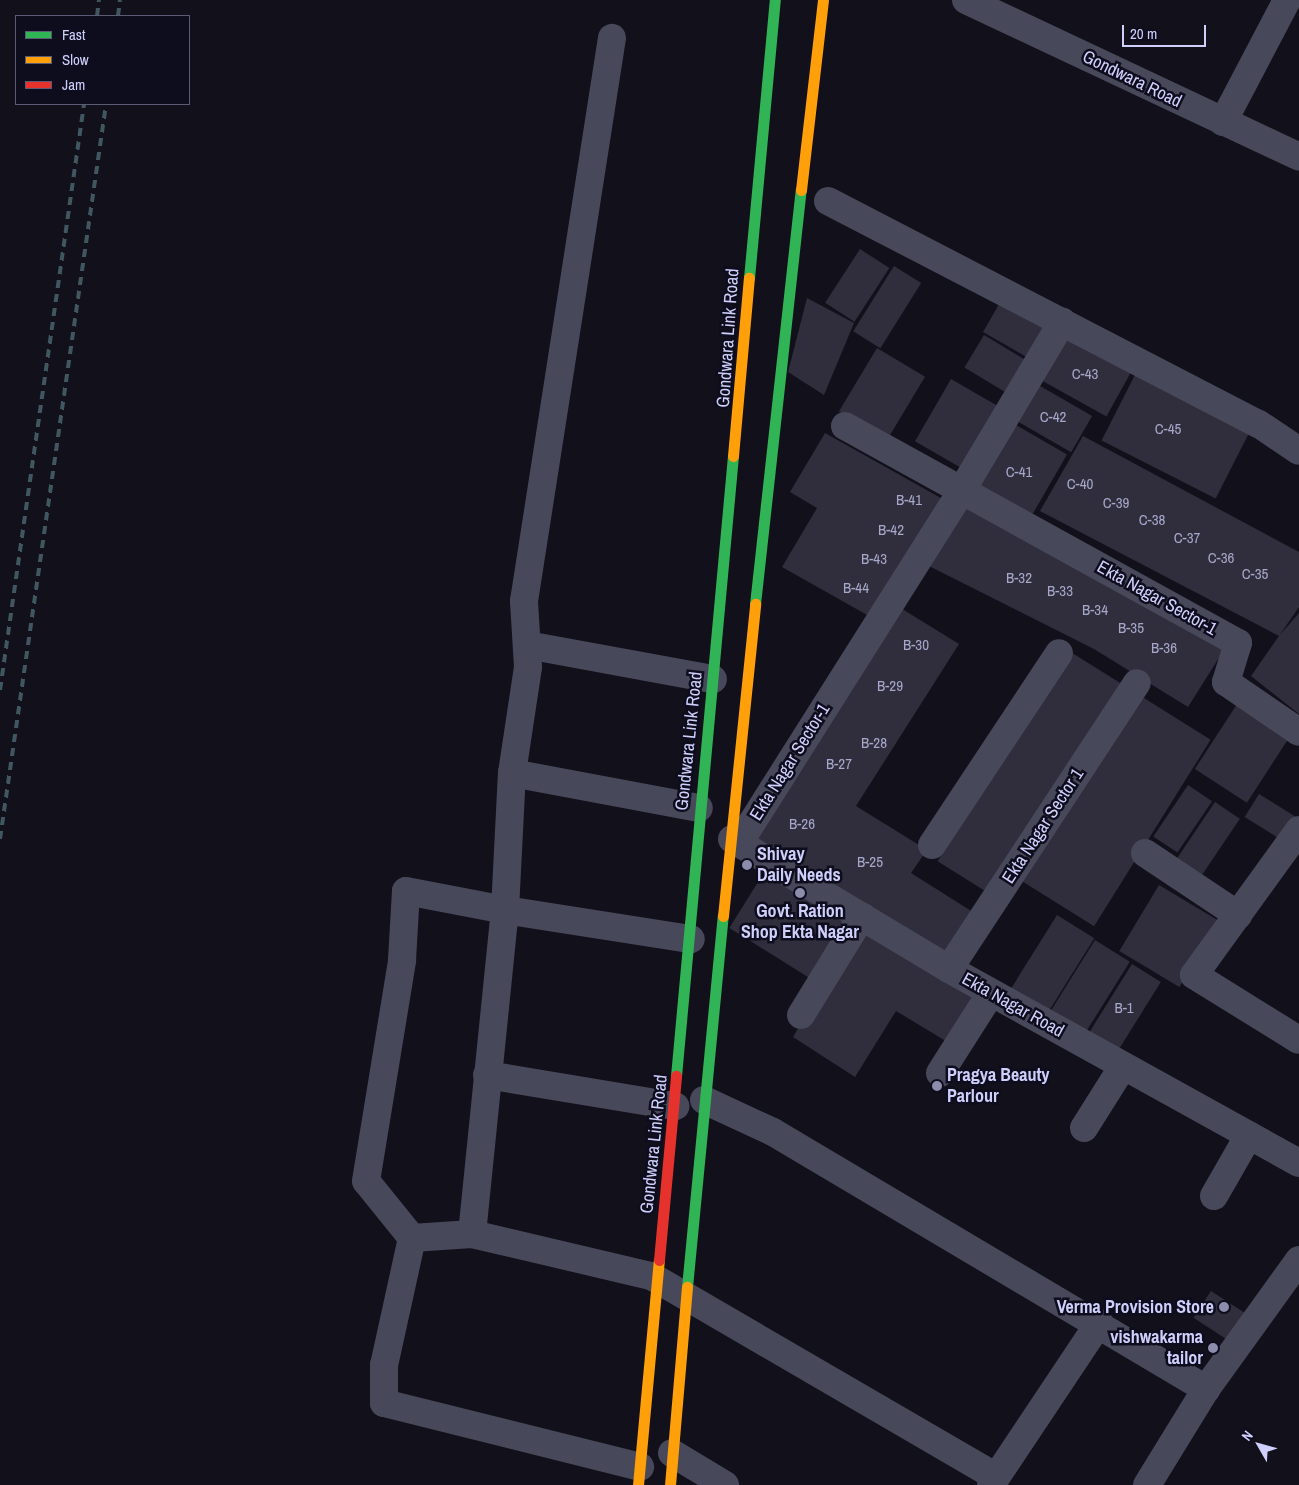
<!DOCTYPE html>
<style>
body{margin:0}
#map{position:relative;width:1299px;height:1485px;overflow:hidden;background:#12101a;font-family:"Archivo Narrow",sans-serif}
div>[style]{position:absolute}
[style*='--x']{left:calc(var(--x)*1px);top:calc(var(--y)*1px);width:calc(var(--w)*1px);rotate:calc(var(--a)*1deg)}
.building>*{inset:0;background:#302e3c;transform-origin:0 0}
.street>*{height:28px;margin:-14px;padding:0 14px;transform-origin:14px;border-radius:14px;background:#47485a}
.fast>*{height:11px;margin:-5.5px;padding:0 5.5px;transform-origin:5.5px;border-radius:5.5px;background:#30b455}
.slow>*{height:11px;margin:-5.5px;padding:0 5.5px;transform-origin:5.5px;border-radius:5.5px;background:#ff9f0a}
.jam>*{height:11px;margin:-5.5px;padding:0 5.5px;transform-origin:5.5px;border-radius:5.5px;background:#e5322d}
.rail>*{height:4px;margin-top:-2px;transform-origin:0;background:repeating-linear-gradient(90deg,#405660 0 8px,transparent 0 14px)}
.dots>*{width:14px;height:14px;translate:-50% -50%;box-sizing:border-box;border:2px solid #0e0d1d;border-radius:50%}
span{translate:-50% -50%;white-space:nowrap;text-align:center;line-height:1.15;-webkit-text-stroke:5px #0e0d1d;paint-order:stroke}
.number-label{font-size:15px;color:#a6a7cb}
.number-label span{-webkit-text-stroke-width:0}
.street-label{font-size:18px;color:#cecffb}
.poi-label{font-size:18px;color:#cecffb;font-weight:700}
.left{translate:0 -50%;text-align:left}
.right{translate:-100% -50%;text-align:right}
.legend{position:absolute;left:15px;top:15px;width:175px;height:90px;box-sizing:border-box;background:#0e0d1d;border:1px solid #5b5b76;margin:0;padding:6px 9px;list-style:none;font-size:15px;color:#cecffb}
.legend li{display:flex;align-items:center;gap:10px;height:25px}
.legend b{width:25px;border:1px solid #5b5b76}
.north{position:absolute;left:1234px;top:1420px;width:50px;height:50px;-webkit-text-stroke:4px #0e0d1d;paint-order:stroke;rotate:308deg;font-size:14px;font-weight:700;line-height:20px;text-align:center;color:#cecffb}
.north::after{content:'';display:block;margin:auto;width:18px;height:22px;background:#cecffb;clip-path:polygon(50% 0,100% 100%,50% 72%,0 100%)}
.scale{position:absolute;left:1122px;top:25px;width:84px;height:22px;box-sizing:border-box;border:2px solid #cecffb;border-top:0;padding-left:6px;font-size:15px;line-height:18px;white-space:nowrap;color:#cecffb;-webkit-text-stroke:4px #0e0d1d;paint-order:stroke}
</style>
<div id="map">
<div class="building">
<i style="left:860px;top:249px;width:35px;height:64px;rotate:33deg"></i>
<i style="left:894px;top:266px;width:32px;height:77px;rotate:32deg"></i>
<i style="clip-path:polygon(807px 298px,854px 323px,824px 395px,788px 372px)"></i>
<i style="left:1002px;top:299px;width:59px;height:38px;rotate:30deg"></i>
<i style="left:1064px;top:330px;width:79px;height:55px;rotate:29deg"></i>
<i style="left:984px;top:335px;width:57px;height:38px;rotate:31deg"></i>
<i style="left:877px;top:348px;width:56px;height:74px;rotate:31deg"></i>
<i style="left:1137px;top:371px;width:128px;height:78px;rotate:27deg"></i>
<i style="left:951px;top:379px;width:56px;height:72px;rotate:30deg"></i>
<i style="left:1035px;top:383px;width:66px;height:42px;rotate:30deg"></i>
<i style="left:1009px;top:421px;width:67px;height:78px;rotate:30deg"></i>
<i style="clip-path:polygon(825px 433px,948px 502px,876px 620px,782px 567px,817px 508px,790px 492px)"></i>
<i style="clip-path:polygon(1083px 436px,1299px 552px,1299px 607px,1279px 636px,1299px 613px,1299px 714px,1251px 676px,1279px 636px,1040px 511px)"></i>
<i style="clip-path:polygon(967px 493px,1227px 645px,1188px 707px,1094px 649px,923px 563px)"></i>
<i style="clip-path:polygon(899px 607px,959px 644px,856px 806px,927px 850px,911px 873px,976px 914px,946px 962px,749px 842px)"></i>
<i style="left:1069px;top:651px;width:68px;height:248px;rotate:32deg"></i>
<i style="left:1136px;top:693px;width:88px;height:220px;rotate:32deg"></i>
<i style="left:1239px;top:701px;width:62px;height:81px;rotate:33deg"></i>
<i style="left:1188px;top:785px;width:29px;height:62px;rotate:34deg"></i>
<i style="left:1259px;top:794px;width:45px;height:27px;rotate:32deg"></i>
<i style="left:1215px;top:802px;width:30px;height:75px;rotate:34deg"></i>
<i style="left:768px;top:866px;width:103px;height:73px;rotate:32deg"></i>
<i style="left:1159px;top:885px;width:70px;height:77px;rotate:31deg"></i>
<i style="left:1057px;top:915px;width:44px;height:88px;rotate:32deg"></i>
<i style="clip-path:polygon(860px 923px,983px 997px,954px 1046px,896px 1011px,855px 1077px,793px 1037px)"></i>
<i style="left:1095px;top:940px;width:41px;height:86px;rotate:32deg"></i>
<i style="left:1132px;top:964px;width:34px;height:83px;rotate:32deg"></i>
<i style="left:1211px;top:1291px;width:53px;height:32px;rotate:33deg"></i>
</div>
<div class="street">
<i style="--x:966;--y:0;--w:368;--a:25.2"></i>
<i style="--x:1223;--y:122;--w:138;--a:-62.3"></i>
<i style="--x:828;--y:201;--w:485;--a:27.4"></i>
<i style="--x:1259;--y:424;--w:48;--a:34"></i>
<i style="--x:845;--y:426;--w:449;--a:28.9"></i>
<i style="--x:1238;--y:643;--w:41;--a:107.1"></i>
<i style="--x:1226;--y:682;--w:88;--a:34.4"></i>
<i style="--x:527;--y:645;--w:189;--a:10.4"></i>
<i style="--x:512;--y:773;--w:190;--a:10.6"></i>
<i style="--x:1299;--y:830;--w:179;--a:125.9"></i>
<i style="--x:1194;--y:975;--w:123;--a:31.8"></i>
<i style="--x:746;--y:832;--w:404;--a:-57.7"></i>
<i style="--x:962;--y:490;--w:196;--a:-59.2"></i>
<i style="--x:732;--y:839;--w:253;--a:30.9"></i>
<i style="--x:949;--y:969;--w:400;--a:29"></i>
<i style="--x:932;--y:845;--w:230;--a:-56.5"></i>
<i style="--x:1145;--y:853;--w:112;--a:33.7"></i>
<i style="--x:949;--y:969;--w:342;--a:-56.7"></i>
<i style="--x:801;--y:1015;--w:116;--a:-58.4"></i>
<i style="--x:940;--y:1073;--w:95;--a:-57.5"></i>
<i style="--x:487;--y:1075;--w:191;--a:9.4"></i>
<i style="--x:704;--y:1100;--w:76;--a:24.9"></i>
<i style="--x:773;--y:1132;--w:504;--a:30.69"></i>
<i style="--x:1084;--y:1128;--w:73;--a:-57.8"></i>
<i style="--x:1214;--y:1196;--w:70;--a:-60.2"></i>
<i style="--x:472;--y:1234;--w:326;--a:-84.2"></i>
<i style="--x:505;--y:910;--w:188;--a:8.9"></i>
<i style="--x:412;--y:1238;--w:73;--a:-128.9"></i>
<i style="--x:366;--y:1181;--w:224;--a:-80.7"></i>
<i style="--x:402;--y:960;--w:69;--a:-86.7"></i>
<i style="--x:406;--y:891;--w:101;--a:10.9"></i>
<i style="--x:505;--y:910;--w:137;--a:-87.1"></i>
<i style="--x:512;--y:773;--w:107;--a:-81.4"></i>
<i style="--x:528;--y:667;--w:66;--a:-93.5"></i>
<i style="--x:524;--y:601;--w:570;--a:-81.12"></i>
<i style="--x:412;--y:1238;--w:60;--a:-3.8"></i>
<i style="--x:472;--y:1234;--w:184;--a:13.2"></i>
<i style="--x:651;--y:1276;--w:399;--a:30.2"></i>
<i style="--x:412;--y:1238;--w:130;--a:102.4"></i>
<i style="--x:384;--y:1365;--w:38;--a:90"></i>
<i style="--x:384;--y:1403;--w:264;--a:14"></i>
<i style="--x:672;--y:1453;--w:62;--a:31.1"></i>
<i style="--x:991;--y:1485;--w:195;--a:-56.3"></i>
<i style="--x:1147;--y:1485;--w:113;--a:-58.4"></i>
<i style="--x:1206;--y:1389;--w:159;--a:-54.2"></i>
</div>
<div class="fast">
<i style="--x:749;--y:278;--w:279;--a:-84.7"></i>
<i style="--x:755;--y:604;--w:417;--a:-83.7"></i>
<i style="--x:676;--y:1076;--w:623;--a:-84.75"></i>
<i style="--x:687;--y:1287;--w:373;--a:-84.5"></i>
</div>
<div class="slow">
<i style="--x:801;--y:190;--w:191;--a:-83.4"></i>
<i style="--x:733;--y:456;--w:179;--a:-84.9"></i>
<i style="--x:723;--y:916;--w:314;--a:-84.1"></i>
<i style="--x:638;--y:1485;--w:226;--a:-84.7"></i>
<i style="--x:670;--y:1485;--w:199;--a:-85.1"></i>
</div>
<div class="jam">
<i style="--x:659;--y:1260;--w:185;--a:-84.7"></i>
</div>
<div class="rail">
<i style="--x:97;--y:16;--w:16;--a:-83"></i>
<i style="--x:118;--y:16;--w:16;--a:-83"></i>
<i style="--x:0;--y:690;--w:592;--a:-81.84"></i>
<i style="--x:0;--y:839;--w:743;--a:-81.79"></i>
</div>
<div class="dots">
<i style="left:747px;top:865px;background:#8c8cac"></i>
<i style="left:800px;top:893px;background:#8c8cac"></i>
<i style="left:937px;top:1086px;background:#8c8cac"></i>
<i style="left:1224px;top:1307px;background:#8c8cac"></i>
<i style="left:1213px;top:1348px;background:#8c8cac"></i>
</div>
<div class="number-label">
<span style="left:1085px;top:374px">C-43</span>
<span style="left:1053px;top:417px">C-42</span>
<span style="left:1168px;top:429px">C-45</span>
<span style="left:1019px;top:472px">C-41</span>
<span style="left:1080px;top:484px">C-40</span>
<span style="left:909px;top:500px">B-41</span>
<span style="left:1116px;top:503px">C-39</span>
<span style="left:1152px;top:520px">C-38</span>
<span style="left:891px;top:530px">B-42</span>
<span style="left:1187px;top:538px">C-37</span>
<span style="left:1221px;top:558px">C-36</span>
<span style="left:874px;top:559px">B-43</span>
<span style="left:1255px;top:574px">C-35</span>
<span style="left:1019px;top:578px">B-32</span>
<span style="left:856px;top:588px">B-44</span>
<span style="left:1060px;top:591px">B-33</span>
<span style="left:1095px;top:610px">B-34</span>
<span style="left:1131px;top:628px">B-35</span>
<span style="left:916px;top:645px">B-30</span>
<span style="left:1164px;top:648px">B-36</span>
<span style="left:890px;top:686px">B-29</span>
<span style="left:874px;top:743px">B-28</span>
<span style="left:839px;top:764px">B-27</span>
<span style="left:802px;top:824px">B-26</span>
<span style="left:870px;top:862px">B-25</span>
<span style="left:1124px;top:1008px">B-1</span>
</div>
<div class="street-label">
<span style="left:1132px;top:79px;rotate:26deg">Gondwara Road</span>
<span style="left:728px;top:338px;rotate:-86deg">Gondwara Link Road</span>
<span style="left:1157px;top:598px;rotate:29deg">Ekta Nagar Sector-1</span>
<span style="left:689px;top:741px;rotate:-84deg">Gondwara Link Road</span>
<span style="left:790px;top:762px;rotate:-58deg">Ekta Nagar Sector-1</span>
<span style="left:1043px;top:826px;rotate:-57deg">Ekta Nagar Sector 1</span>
<span style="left:1013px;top:1005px;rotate:29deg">Ekta Nagar Road</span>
<span style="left:654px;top:1144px;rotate:-84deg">Gondwara Link Road</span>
</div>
<div class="poi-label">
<span class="left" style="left:757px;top:865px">Shivay<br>Daily Needs</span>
<span style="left:800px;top:922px">Govt. Ration<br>Shop Ekta Nagar</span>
<span class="left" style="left:947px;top:1086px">Pragya Beauty<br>Parlour</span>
<span class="right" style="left:1214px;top:1307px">Verma Provision Store</span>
<span class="right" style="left:1203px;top:1348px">vishwakarma<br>tailor</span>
</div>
<ul class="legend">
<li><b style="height:6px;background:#30b455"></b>Fast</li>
<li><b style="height:6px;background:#ff9f0a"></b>Slow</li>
<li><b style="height:6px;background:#e5322d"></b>Jam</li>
</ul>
<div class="north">N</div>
<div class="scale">20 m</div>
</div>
